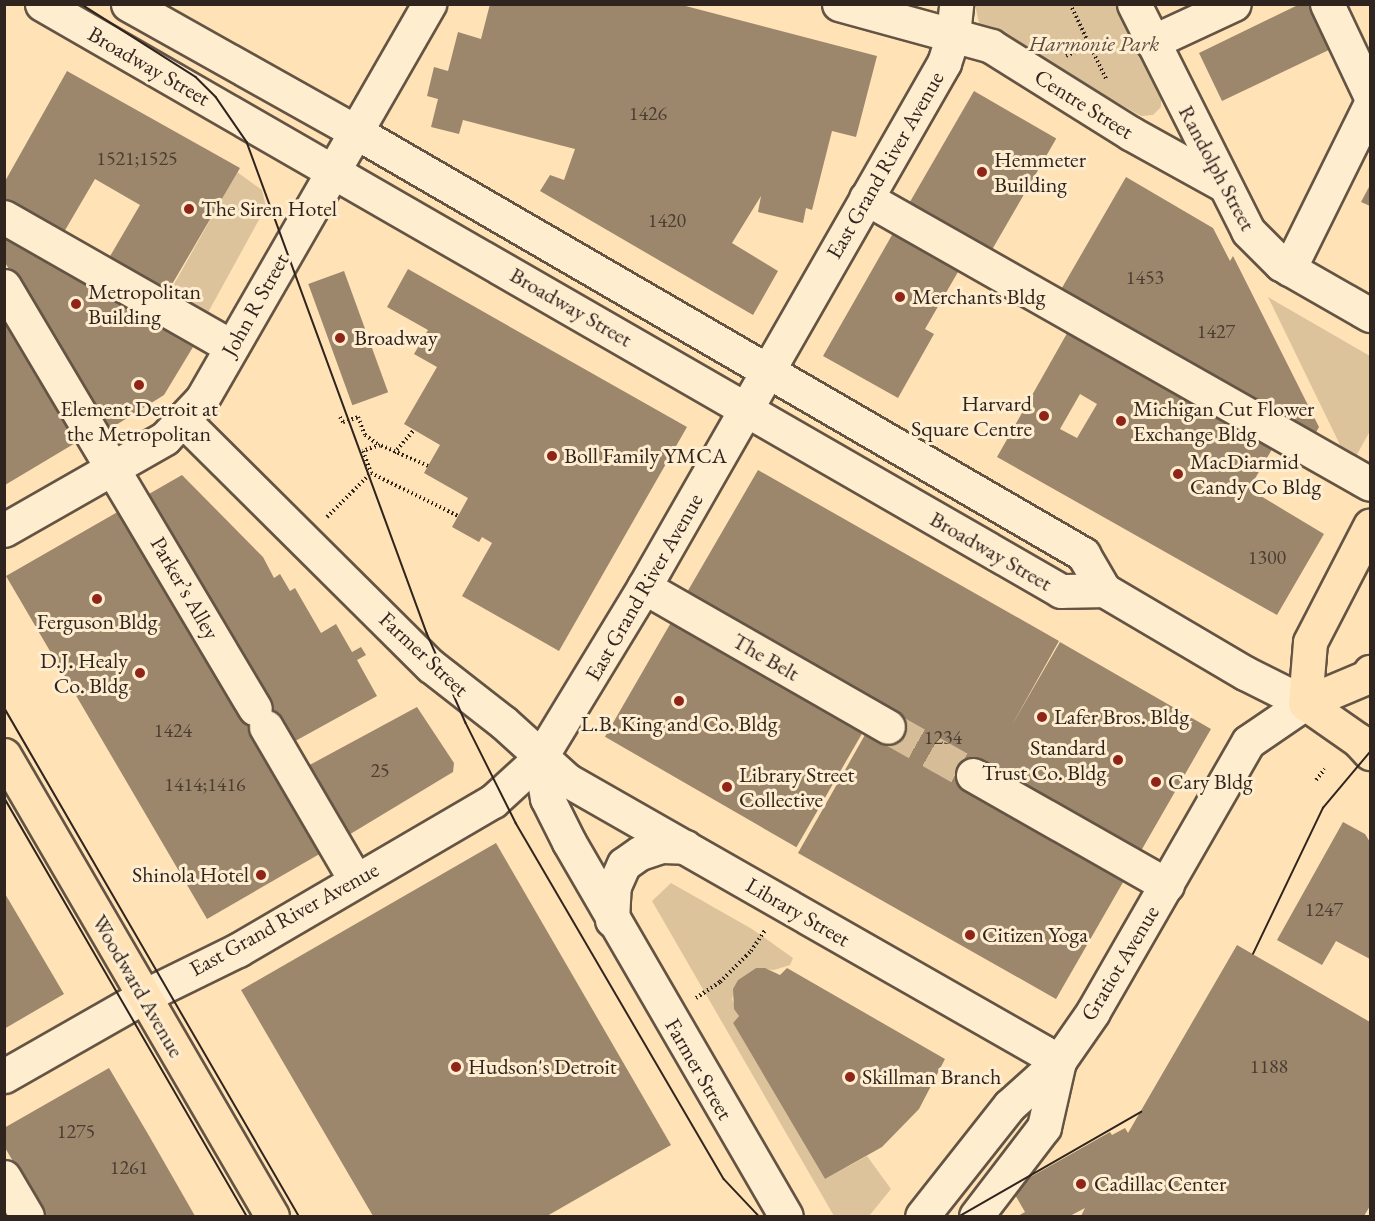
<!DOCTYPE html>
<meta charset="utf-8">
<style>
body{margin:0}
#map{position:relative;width:1375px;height:1221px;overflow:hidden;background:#ffe3b6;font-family:"EB Garamond",serif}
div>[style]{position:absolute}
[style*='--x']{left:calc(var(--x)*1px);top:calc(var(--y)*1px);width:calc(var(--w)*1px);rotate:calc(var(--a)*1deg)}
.green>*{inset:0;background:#dcc39c}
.building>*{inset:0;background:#9c876d;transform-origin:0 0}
.minor-tunnel>*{height:33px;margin-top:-16.5px;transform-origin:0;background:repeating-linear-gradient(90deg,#d6bd98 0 33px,transparent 0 49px)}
.path>*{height:4px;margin-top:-2px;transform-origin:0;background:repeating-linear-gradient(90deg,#30241e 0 1.5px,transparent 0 4.5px)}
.roads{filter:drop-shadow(2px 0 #645444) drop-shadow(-2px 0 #645444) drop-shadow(0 2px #645444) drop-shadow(0 -2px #645444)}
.minor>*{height:33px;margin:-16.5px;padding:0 16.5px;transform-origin:16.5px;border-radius:16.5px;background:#ffedd0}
.major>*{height:33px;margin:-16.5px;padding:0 16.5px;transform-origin:16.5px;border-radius:16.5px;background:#ffe3b6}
.tram>*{height:1.5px;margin:-0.75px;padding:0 0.75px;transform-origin:0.75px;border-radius:0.75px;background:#30241e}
.dots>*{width:16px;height:16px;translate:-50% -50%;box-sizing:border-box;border:3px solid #ffedd0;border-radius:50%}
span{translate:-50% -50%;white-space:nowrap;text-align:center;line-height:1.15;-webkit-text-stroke:6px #ffedd0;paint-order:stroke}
.number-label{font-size:20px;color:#4b3d32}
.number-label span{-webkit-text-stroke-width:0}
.park-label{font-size:22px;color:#5b4c3e;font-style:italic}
.street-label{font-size:22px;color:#30241e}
.poi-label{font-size:22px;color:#30241e}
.left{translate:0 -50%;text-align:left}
.right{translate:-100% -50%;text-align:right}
.frame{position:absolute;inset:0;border:6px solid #30241e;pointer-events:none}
</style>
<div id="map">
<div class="green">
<i style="clip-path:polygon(975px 5px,1119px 5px,1161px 93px,1161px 107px,1153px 115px,1141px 116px,979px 23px)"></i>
<i style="clip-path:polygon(237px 172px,262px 190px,266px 207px,205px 318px,168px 295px)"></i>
<i style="clip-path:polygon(1268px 297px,1370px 356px,1370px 431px,1355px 458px,1343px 451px)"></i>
<i style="clip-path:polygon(671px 883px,752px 929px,793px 958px,790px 965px,774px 970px,756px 968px,738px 980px,732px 999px,739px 1016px,733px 1023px,825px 1179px,867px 1156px,891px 1189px,869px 1216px,834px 1216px,652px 901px)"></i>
</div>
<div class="building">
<i style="clip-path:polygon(490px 4px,678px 4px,877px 56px,856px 137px,832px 131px,812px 210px,806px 208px,803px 223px,758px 212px,761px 196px,732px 243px,778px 271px,753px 315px,540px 191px,550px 175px,564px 180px,575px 149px,463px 120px,459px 134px,431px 127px,438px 99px,427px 96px,434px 67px,448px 71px,458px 32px,481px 39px)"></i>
<i style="clip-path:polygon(1300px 4px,1312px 4px,1333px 48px,1222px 101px,1199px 53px)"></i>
<i style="clip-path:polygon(67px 71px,240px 168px,164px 298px,109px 258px,140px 205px,95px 179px,64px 232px,4px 200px,4px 183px)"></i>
<i style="left:974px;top:91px;width:95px;height:134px;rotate:30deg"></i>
<i style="clip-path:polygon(1126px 177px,1213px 228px,1230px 261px,1233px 256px,1319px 427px,1314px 436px,1059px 293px)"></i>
<i style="clip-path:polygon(1370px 185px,1370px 206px,1361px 202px)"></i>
<i style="clip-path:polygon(896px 228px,962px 265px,925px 329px,934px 334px,898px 398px,823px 356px)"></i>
<i style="clip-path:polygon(4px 236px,193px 347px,164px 395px,108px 430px,4px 261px)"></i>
<i style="clip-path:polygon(408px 269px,687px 427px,559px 651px,462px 596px,492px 543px,482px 537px,479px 542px,452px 527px,468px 498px,424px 473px,440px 445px,404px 424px,437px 367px,414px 354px,428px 330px,387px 307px)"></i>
<i style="left:344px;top:271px;width:129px;height:38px;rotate:70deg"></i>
<i style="clip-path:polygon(5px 309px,82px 439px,5px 485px)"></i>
<i style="clip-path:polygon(evenodd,1070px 328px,1275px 444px,1249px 489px,1324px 534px,1277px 615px,997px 457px,1070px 328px,1080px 394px,1097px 404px,1077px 438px,1060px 429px,1080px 394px)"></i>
<i style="clip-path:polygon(758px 470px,1059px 641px,1012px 725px,1060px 642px,1211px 729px,1056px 999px,798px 853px,866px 733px,686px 594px)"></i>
<i style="clip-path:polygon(182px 475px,263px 557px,274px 578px,280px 574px,290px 591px,295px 588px,321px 633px,336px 624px,352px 652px,361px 647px,366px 655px,357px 660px,377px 696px,288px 745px,323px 852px,207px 919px,6px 576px)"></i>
<i style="left:673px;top:619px;width:221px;height:136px;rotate:30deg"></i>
<i style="clip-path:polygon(417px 707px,454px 763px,453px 772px,347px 836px,304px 768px)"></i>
<i style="clip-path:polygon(1343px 822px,1365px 834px,1370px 842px,1370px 959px,1336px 941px,1322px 965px,1277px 940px)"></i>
<i style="clip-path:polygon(496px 843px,671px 1145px,547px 1216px,373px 1216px,241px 990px)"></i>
<i style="clip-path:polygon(4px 892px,64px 994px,4px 1029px)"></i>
<i style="clip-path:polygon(1237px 945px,1370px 1022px,1370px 1206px,1364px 1216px,1081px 1216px,1085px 1208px,1070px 1216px,1018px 1216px,1025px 1212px,1011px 1188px,1110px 1132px,1112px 1135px,1125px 1128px,1128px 1133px)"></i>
<i style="clip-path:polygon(756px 968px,765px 968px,780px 975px,787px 968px,945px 1059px,919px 1109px,882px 1147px,825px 1179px,733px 1023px,739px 1016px,734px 1009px,733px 989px,738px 980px)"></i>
<i style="clip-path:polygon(109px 1068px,148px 1134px,195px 1216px,45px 1216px,4px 1146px,4px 1128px)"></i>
</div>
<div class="minor-tunnel">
<i style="--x:888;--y:727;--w:98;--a:29.5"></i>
</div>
<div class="path">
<i style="--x:997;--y:4;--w:2;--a:0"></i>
<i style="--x:1070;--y:4;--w:85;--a:64.3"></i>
<i style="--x:1066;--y:56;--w:26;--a:-23"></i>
<i style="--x:340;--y:417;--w:6;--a:59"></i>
<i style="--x:343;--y:422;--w:16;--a:-18"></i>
<i style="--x:358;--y:417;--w:19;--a:69"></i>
<i style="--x:365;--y:435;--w:17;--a:36"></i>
<i style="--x:394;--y:453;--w:30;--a:-49"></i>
<i style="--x:428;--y:466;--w:52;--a:-156.4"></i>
<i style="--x:380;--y:445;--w:18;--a:161"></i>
<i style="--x:363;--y:451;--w:23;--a:70"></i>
<i style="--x:371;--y:473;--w:97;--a:26.3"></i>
<i style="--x:327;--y:517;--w:62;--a:-45"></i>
<i style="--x:1316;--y:780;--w:14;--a:-51"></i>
<i style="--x:696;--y:998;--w:29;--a:-34"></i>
<i style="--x:720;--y:982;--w:44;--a:-45"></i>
<i style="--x:751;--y:951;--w:25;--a:-56"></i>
</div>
<div class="roads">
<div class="minor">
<i style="--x:42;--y:4;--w:1176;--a:29.94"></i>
<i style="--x:1061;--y:591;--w:43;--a:-1.3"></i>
<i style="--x:128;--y:4;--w:261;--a:29.3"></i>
<i style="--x:356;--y:132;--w:841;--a:30.13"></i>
<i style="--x:1083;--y:554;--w:42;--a:59.7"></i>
<i style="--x:1104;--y:590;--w:164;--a:30.5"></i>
<i style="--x:1245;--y:673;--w:67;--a:26.6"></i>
<i style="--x:1305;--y:703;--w:69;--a:145.6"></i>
<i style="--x:1248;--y:742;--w:311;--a:119.9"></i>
<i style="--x:1093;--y:1012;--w:60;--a:124.8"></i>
<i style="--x:1059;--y:1061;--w:67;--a:138"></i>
<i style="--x:1009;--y:1106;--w:140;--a:128.3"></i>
<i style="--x:839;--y:4;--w:158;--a:15.4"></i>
<i style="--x:991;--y:46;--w:164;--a:32"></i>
<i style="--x:1130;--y:133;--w:105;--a:29"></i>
<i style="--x:1134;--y:4;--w:254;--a:63.3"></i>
<i style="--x:1248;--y:231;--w:47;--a:45"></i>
<i style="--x:1281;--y:264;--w:103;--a:29.8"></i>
<i style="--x:1327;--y:4;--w:101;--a:64.7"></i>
<i style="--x:1152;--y:42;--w:90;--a:-24.9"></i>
<i style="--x:866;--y:198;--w:579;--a:29.57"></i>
<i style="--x:4;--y:217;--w:262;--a:29.7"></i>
<i style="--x:1289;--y:269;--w:183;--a:-63.7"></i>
<i style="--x:4;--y:286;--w:491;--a:59.3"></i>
<i style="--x:184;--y:421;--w:348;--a:44.8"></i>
<i style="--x:431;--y:666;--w:91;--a:37.9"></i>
<i style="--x:503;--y:722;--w:86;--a:42.2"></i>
<i style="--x:567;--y:780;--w:567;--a:29.73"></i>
<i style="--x:4;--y:530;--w:185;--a:-29.7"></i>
<i style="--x:165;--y:438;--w:54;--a:-46.5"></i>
<i style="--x:202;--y:399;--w:456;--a:-60.1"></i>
<i style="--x:644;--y:587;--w:281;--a:29.8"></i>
<i style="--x:266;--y:727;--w:178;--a:59.7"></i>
<i style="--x:540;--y:758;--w:41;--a:80.1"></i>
<i style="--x:547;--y:798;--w:49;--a:63.4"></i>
<i style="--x:569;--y:842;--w:432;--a:59.9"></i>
<i style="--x:973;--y:775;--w:223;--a:29.6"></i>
<i style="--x:612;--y:920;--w:34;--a:-87"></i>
<i style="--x:614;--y:886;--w:24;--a:-66"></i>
<i style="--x:624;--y:864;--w:19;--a:-35"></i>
<i style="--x:640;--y:853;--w:23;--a:-18"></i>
<i style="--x:662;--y:846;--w:23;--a:2"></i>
<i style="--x:4;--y:1076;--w:161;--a:-29.7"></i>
<i style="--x:144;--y:996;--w:105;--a:-26.1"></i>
<i style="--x:238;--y:950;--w:295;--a:-30.3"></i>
<i style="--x:493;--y:801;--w:64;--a:-42.5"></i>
<i style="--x:540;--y:758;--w:200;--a:-58.7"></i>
<i style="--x:644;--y:587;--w:604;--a:-60.21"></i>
<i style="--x:944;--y:63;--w:29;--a:-72"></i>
<i style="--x:953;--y:35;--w:31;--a:-84"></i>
<i style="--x:4;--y:1177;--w:45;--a:59.5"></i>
<i style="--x:976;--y:1216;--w:112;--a:-52.6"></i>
<i style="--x:1044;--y:1127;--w:68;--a:-77.2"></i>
</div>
<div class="major">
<i style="--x:1305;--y:703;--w:61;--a:-85.3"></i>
<i style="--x:1310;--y:642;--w:131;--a:-62.7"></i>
<i style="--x:1305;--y:703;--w:65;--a:34.9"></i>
<i style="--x:1358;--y:740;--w:18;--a:47"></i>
<i style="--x:1305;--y:703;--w:67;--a:-22.8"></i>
<i style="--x:1367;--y:677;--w:6;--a:-59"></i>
<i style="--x:4;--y:755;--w:533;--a:59.83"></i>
</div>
</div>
<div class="tram">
<i style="--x:81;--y:4;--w:136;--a:32.4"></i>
<i style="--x:196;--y:77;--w:28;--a:45"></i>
<i style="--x:216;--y:97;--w:55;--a:55.4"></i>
<i style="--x:247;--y:142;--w:523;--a:69.87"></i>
<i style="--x:427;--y:633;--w:98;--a:66.6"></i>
<i style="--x:466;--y:723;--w:112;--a:63.4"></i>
<i style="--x:516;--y:823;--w:412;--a:59.7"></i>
<i style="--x:724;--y:1179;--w:51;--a:46.6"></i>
<i style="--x:4;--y:707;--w:588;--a:59.9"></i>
<i style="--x:4;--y:797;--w:484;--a:59.9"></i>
<i style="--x:1253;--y:954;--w:162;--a:-64.4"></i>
<i style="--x:1323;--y:808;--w:73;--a:-50"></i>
<i style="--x:960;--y:1216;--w:209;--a:-29.9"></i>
</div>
<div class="dots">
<i style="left:982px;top:172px;background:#8f2418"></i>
<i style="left:189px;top:209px;background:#8f2418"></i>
<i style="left:900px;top:297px;background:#8f2418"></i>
<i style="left:76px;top:304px;background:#8f2418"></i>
<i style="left:340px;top:338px;background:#8f2418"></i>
<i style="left:139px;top:385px;background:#8f2418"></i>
<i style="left:1044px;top:416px;background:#8f2418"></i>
<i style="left:1121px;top:421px;background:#8f2418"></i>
<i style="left:552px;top:456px;background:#8f2418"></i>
<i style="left:1178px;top:474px;background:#8f2418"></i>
<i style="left:97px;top:599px;background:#8f2418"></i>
<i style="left:140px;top:673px;background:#8f2418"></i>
<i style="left:679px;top:701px;background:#8f2418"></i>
<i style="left:1042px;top:717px;background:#8f2418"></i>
<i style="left:1118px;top:760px;background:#8f2418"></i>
<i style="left:1156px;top:782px;background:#8f2418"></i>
<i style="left:727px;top:787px;background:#8f2418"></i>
<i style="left:261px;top:875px;background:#8f2418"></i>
<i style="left:970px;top:935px;background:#8f2418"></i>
<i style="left:456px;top:1067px;background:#8f2418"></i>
<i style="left:850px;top:1077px;background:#8f2418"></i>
<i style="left:1081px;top:1184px;background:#8f2418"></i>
</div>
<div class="number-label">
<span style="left:648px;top:113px">1426</span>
<span style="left:137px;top:158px">1521;1525</span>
<span style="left:667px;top:220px">1420</span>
<span style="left:1145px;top:277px">1453</span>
<span style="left:1216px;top:331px">1427</span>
<span style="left:1267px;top:557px">1300</span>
<span style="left:173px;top:730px">1424</span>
<span style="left:943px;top:737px">1234</span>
<span style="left:380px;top:770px">25</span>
<span style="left:205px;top:784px">1414;1416</span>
<span style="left:1324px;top:909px">1247</span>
<span style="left:1269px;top:1066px">1188</span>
<span style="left:76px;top:1131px">1275</span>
<span style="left:129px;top:1167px">1261</span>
</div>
<div class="park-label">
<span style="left:1094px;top:44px">Harmonie Park</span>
</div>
<div class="street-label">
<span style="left:149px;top:66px;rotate:30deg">Broadway Street</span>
<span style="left:1084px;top:104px;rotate:32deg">Centre Street</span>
<span style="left:885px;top:165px;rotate:-60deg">East Grand River Avenue</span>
<span style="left:1217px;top:168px;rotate:62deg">Randolph Street</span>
<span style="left:255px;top:305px;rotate:-61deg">John R Street</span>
<span style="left:571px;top:307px;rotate:30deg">Broadway Street</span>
<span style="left:991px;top:551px;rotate:30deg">Broadway Street</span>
<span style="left:644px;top:587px;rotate:-60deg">East Grand River Avenue</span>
<span style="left:185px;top:588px;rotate:60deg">Parker’s Alley</span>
<span style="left:424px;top:654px;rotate:43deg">Farmer Street</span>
<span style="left:766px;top:657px;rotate:30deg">The Belt</span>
<span style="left:798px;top:912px;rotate:30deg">Library Street</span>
<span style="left:284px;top:919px;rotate:-29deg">East Grand River Avenue</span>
<span style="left:1120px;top:963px;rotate:-59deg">Gratiot Avenue</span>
<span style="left:138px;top:986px;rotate:60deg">Woodward Avenue</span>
<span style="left:699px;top:1069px;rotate:60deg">Farmer Street</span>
</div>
<div class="poi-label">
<span class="left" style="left:994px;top:172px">Hemmeter<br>Building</span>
<span class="left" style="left:201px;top:209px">The Siren Hotel</span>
<span class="left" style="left:88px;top:304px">Metropolitan<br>Building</span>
<span class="left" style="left:912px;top:297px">Merchants Bldg</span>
<span class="left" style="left:354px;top:338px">Broadway</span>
<span class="right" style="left:1032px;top:416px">Harvard<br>Square Centre</span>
<span style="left:139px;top:421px">Element Detroit at<br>the Metropolitan</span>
<span class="left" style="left:1133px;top:421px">Michigan Cut Flower<br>Exchange Bldg</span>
<span class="left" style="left:564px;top:456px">Boll Family YMCA</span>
<span class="left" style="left:1190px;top:474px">MacDiarmid<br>Candy Co Bldg</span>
<span style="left:97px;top:622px">Ferguson Bldg</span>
<span class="right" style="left:128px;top:673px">D.J. Healy<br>Co. Bldg</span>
<span class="left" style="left:1054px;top:717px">Lafer Bros. Bldg</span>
<span style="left:679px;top:724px">L.B. King and Co. Bldg</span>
<span class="right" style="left:1106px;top:760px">Standard<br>Trust Co. Bldg</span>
<span class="left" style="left:739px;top:787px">Library Street<br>Collective</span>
<span class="left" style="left:1168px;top:782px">Cary Bldg</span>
<span class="right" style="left:249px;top:875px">Shinola Hotel</span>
<span class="left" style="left:982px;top:935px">Citizen Yoga</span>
<span class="left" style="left:468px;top:1067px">Hudson's Detroit</span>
<span class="left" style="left:862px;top:1077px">Skillman Branch</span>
<span class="left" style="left:1094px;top:1184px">Cadillac Center</span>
</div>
<div class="frame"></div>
</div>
